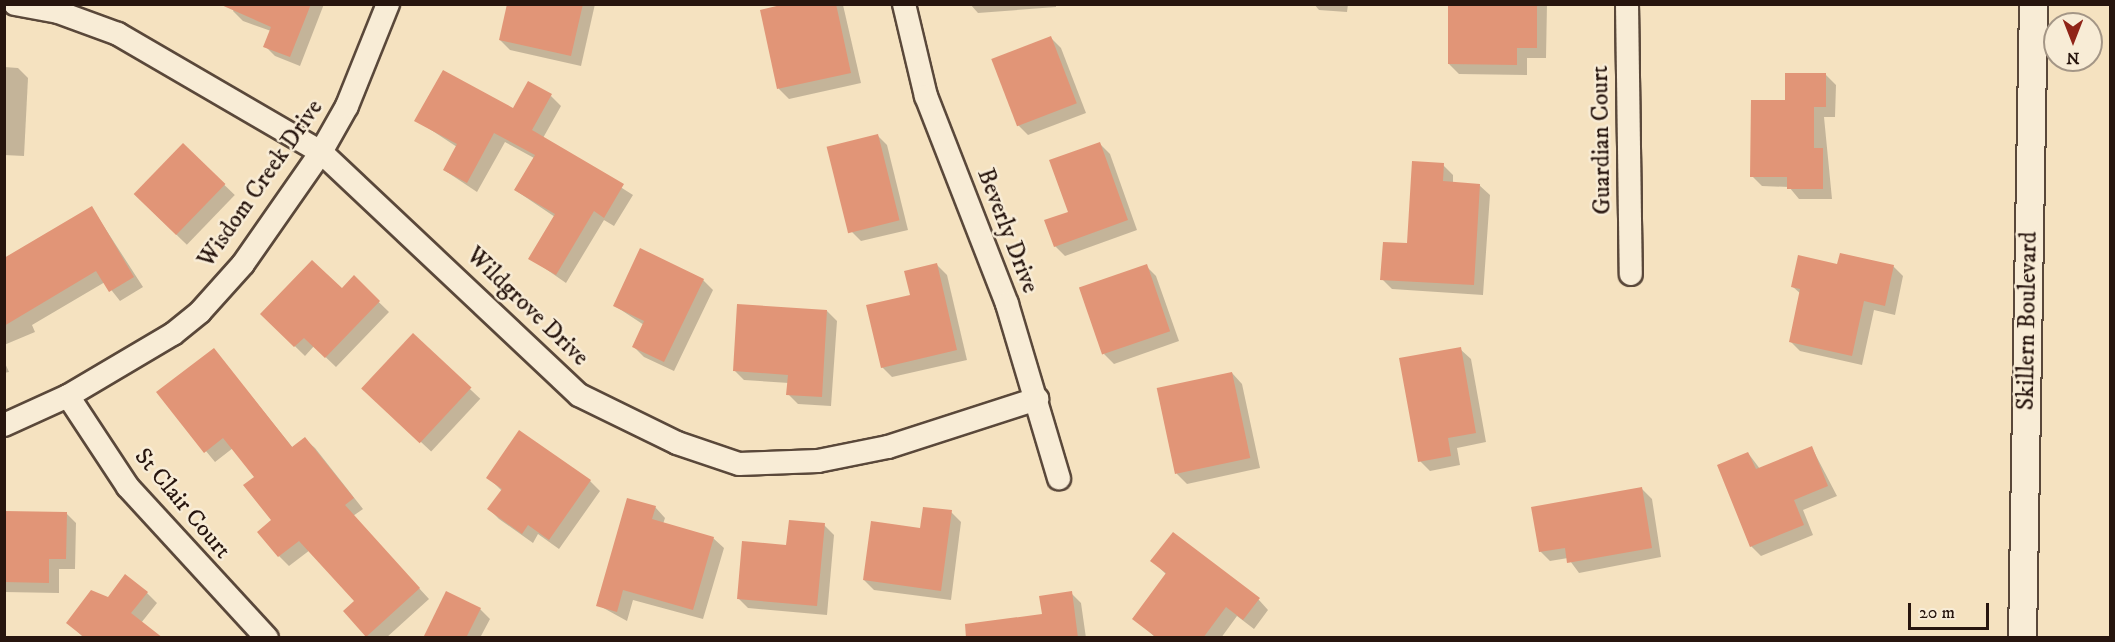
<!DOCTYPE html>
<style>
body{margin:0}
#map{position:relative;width:2115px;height:642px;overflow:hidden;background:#f5e2c0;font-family:"IM FELL DW Pica",serif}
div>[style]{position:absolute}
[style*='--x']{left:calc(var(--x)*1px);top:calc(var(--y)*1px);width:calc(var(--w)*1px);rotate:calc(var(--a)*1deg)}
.shadow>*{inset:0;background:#0003;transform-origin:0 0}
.building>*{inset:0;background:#e19577;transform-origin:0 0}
.roads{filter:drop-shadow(2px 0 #5a483a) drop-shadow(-2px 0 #5a483a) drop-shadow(0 2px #5a483a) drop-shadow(0 -2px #5a483a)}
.minor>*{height:22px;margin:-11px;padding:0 11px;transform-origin:11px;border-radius:11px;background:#f8ecd6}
.tertiary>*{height:27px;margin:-13.5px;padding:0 13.5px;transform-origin:13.5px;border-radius:13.5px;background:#f8ecd6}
span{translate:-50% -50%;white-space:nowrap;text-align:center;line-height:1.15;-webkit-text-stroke:5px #f8ecd6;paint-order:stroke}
.street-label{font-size:24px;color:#27150e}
.frame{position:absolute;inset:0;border:6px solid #27150e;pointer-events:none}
.north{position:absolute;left:2043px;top:12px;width:60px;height:60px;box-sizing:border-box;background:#f8ecd6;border:2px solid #a49686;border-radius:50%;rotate:180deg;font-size:16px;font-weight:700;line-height:24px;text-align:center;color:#27150e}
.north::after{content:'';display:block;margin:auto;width:21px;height:27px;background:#8f2418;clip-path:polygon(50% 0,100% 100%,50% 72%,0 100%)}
.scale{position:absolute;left:1908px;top:603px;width:81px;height:27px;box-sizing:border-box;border:3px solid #27150e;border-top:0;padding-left:8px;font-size:18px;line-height:21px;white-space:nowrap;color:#27150e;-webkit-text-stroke:4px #f8ecd6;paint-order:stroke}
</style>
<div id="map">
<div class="shadow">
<i style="clip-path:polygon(236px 4px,324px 4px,300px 66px,275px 56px,265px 46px,271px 31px,243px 21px,233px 11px)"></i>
<i style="clip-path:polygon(508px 4px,595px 4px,581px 66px,510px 50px,500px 40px)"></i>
<i style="clip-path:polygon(791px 4px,843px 5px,861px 83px,789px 99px,779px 89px,762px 11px)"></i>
<i style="clip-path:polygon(970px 4px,1056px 4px,1056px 7px,978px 13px)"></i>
<i style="clip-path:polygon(1314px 4px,1348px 4px,1347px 12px,1319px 10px)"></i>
<i style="clip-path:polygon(1450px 4px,1547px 4px,1546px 58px,1527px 58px,1527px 75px,1459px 74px,1449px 64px)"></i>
<i style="clip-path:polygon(1051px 38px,1061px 48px,1086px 113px,1028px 135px,1018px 125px)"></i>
<i style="clip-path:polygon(4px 67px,18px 68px,28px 78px,24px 156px,4px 155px)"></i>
<i style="clip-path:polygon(1826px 75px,1836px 85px,1835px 117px,1824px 117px,1832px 199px,1799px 199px,1789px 187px,1762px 186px,1752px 176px,1786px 102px)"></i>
<i style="clip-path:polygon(551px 96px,561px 106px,543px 138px,633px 195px,614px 226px,604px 220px,566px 283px,530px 258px,555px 217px,515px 190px,534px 158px,505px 142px,477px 192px,444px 170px,457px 147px,416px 120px,513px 110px)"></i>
<i style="clip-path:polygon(877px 135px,887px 145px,908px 230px,861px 241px,851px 231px)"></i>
<i style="clip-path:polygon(1100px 144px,1110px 154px,1137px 230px,1065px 256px,1055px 246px)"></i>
<i style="left:183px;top:145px;width:72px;height:69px;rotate:44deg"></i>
<i style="clip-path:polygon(1443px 165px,1453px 175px,1453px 183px,1479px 185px,1490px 195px,1483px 295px,1392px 289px,1382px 279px,1408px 244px)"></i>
<i style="clip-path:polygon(92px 208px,143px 287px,120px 301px,105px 282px,32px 325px,35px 332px,4px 345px,4px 271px)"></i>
<i style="clip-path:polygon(937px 265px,947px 275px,967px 360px,892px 377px,882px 367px,912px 296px)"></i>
<i style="clip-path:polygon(1146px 266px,1156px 276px,1179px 341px,1114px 364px,1104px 354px)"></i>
<i style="clip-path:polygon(1893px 266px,1903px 276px,1895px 315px,1874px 310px,1862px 365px,1800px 351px,1790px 341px,1801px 294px,1793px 287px)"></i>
<i style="clip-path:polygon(354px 278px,389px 312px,336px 367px,314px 346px,305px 356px,262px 314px,342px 291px)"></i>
<i style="clip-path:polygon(703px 280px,713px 290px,674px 371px,644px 357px,634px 347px,644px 325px,615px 306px)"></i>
<i style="clip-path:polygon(827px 311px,837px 321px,831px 406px,798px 404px,788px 394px,789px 383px,744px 380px,734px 370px)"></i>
<i style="left:413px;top:336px;width:92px;height:72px;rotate:43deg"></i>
<i style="clip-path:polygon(1460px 349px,1471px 359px,1486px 442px,1457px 448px,1460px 465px,1430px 471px,1420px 461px)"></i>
<i style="clip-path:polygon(214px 350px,293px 448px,305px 439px,315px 448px,363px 509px,353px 516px,429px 599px,386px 638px,369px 638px,345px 611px,356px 601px,310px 550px,289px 566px,279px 556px,273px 521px,256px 477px,233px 448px,215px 462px,158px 393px)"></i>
<i style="clip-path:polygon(4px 361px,9px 372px,4px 373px)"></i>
<i style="clip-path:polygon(1232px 373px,1242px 384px,1260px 468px,1187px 484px,1177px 474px,1158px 389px)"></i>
<i style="clip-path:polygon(1812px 448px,1837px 496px,1803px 510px,1813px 535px,1761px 556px,1751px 546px,1748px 453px,1760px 469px)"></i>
<i style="clip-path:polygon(488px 477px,590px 481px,600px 491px,559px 549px,538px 534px,533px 543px,499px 519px,489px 509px,502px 491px)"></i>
<i style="clip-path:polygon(1642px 489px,1652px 499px,1661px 557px,1579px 573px,1568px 558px,1550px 561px,1540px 551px)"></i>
<i style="clip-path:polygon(655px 507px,665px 518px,663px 524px,713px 538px,724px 548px,703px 619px,633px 600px,627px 621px,598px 605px)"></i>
<i style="clip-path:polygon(4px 512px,66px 513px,76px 523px,75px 569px,59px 569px,59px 593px,4px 592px)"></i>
<i style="clip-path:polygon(951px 512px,961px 522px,951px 600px,874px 590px,864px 580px)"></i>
<i style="clip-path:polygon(824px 525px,834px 535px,827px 615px,748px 608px,738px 598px,788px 547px)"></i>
<i style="clip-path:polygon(1152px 561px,1259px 600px,1268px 610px,1254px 629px,1237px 616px,1221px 638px,1156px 638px,1134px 618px,1167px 575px)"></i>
<i style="clip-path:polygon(147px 593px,157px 603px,141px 623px,160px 638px,84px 638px,68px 622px,108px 598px)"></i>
<i style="clip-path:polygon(1071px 593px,1081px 603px,1086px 638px,992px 638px,1043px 615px)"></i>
<i style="clip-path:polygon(480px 609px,490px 619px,481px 636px,485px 638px,424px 638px)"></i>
</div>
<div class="building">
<i style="clip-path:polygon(219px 4px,311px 4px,290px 57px,263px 47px,271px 27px)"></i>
<i style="clip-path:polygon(507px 4px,583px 4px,571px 56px,499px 40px)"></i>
<i style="clip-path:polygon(785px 4px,836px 4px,851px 73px,777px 89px,760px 10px)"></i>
<i style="clip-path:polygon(1448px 4px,1537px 4px,1537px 48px,1517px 48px,1517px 65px,1448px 64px)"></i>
<i style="left:1051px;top:36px;width:72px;height:64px;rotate:69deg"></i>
<i style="clip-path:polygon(443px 70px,513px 108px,528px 81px,552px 94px,532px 130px,624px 184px,604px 218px,594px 211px,556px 275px,528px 259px,555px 214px,514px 190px,535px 155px,494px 133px,467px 183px,443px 170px,457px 144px,414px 121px)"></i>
<i style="clip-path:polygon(1785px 73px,1826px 73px,1826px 107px,1814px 107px,1814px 148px,1823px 148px,1823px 189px,1787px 189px,1787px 177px,1750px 177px,1751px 100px,1785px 100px)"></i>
<i style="left:878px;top:134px;width:89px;height:53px;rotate:76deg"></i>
<i style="clip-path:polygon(1100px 142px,1128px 220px,1054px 247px,1044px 220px,1068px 212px,1049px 160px)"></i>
<i style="left:183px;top:143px;width:59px;height:71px;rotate:44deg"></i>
<i style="clip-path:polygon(1412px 161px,1444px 163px,1443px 181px,1480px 184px,1474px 285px,1380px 280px,1383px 242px,1407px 243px)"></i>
<i style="clip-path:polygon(92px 206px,134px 277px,109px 292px,96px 271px,4px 326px,4px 258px)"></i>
<i style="clip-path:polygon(640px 248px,704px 279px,664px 362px,632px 347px,644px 321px,613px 306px)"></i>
<i style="clip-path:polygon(1840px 253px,1894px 265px,1885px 306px,1864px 301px,1852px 356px,1789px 342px,1800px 289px,1791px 287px,1798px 255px,1837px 264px)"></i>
<i style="clip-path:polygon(312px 260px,342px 288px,354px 275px,380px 301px,325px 358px,304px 338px,294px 347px,260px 314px)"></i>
<i style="clip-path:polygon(937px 263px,957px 350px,881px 368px,866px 305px,910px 295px,904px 271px)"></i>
<i style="left:1147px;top:264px;width:71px;height:72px;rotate:71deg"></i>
<i style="clip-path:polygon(737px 304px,827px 310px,822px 397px,786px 395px,788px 375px,733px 371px)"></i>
<i style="left:413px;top:333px;width:80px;height:76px;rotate:43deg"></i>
<i style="clip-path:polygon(1461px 347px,1476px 433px,1448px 438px,1451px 456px,1418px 462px,1399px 358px)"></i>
<i style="clip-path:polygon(214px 348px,292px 447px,305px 437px,354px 498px,345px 505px,420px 588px,366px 637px,343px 611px,354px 601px,299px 541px,278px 557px,257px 532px,271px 520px,243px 485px,254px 477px,223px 438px,204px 453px,156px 392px)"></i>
<i style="left:1232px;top:372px;width:88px;height:77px;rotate:78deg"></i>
<i style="clip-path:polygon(519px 430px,591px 480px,549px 540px,528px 525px,522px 534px,487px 509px,502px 489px,486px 478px)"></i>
<i style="clip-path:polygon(1812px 446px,1828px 486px,1794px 500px,1804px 525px,1750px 547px,1717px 465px,1748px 452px,1756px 469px)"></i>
<i style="clip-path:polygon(1642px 487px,1652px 548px,1567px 563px,1565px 548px,1539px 552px,1531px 507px)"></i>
<i style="clip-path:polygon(627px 498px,656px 506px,652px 519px,714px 537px,693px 610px,623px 590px,617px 612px,596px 606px)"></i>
<i style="clip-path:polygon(923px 507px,952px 510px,941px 591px,863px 580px,871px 521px,920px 528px)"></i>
<i style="clip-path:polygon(4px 511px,67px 512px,66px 559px,49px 559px,49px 583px,4px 582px)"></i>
<i style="clip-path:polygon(789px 520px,825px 523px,817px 606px,737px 599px,742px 541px,786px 545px)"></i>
<i style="clip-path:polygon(1173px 532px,1260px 598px,1243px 620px,1226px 607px,1203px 638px,1157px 638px,1132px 619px,1166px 573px,1150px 561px)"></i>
<i style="clip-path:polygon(125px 574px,148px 592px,131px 613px,163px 638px,85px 638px,66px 623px,91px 590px,108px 597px)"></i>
<i style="clip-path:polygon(446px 591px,481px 608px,466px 638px,423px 638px)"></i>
<i style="clip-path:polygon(1072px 591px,1078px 638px,966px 638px,965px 624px,1042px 614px,1039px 596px)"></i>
</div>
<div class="roads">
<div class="minor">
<i style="--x:15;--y:4;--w:44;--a:10.5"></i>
<i style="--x:58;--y:12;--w:64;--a:20.1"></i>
<i style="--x:118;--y:34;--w:235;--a:30.2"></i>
<i style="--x:321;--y:152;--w:354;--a:43.3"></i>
<i style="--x:579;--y:395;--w:109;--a:26.1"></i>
<i style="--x:677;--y:443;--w:65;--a:18.7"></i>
<i style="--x:739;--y:464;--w:79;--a:-2.2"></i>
<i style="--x:818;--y:461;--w:71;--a:-11.3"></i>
<i style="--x:888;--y:447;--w:157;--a:-17.9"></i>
<i style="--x:904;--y:4;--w:95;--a:76.6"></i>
<i style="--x:926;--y:96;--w:223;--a:68.7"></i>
<i style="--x:1007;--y:304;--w:182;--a:73.4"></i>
<i style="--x:1627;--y:4;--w:270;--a:89.2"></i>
<i style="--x:68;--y:396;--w:109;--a:56.6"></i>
<i style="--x:128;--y:487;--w:205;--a:47.4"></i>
<i style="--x:4;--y:425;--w:70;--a:-24.4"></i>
<i style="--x:68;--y:396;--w:122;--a:-30.6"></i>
<i style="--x:173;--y:334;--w:35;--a:-39"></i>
<i style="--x:200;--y:312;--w:64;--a:-48.1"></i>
<i style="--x:243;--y:264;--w:136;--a:-55.1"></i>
<i style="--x:321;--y:152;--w:53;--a:-60.5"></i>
<i style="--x:347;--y:106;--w:110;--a:-68.1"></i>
</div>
<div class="tertiary">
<i style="--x:2022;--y:638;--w:634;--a:-89.01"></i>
</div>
</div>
<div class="street-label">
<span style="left:1602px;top:140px;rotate:-91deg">Guardian Court</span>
<span style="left:261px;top:184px;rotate:-55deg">Wisdom Creek Drive</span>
<span style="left:1007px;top:231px;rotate:69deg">Beverly Drive</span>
<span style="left:527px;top:307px;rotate:44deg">Wildgrove Drive</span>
<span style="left:2028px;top:321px;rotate:-89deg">Skillern Boulevard</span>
<span style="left:182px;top:504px;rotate:50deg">St Clair Court</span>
</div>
<div class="frame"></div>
<div class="north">N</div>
<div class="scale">20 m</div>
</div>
